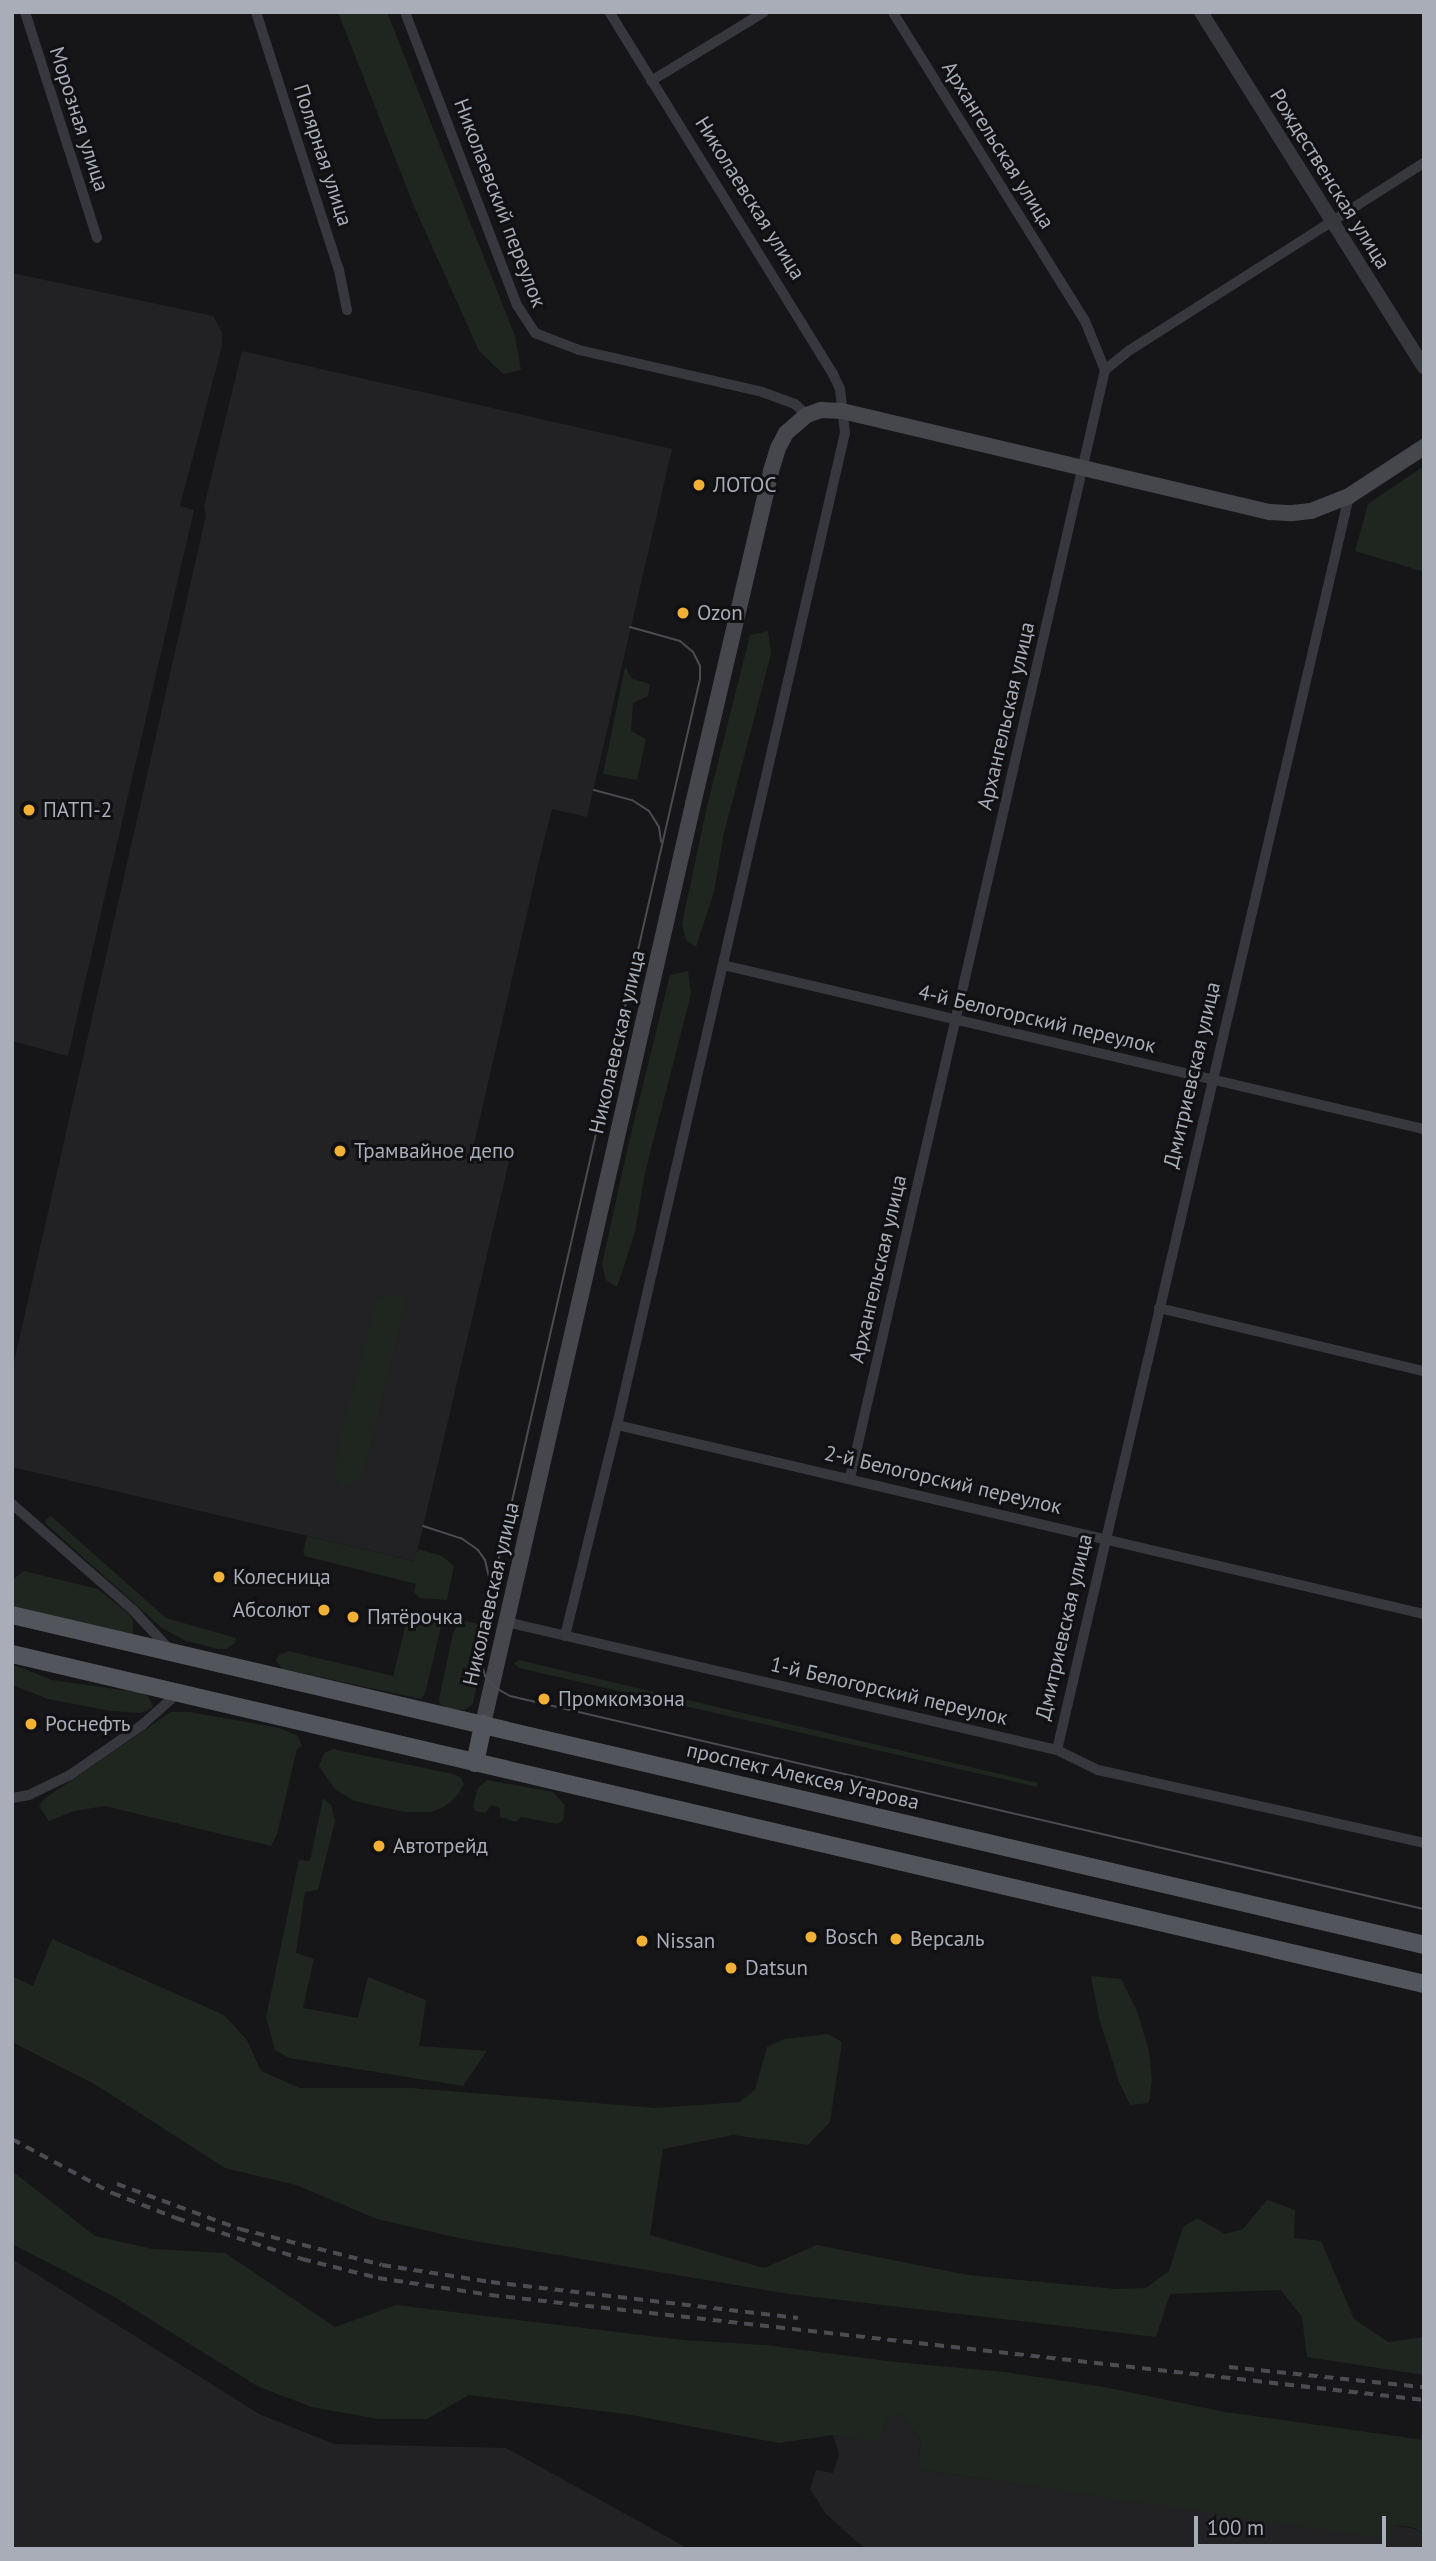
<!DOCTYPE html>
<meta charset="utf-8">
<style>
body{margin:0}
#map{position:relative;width:1436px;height:2561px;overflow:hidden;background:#161618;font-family:"PT Sans",sans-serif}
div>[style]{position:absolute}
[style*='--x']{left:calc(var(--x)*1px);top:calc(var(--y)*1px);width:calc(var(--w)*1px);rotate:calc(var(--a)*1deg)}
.built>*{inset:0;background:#222225}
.green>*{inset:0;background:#1e261f}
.minor>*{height:10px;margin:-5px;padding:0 5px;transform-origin:5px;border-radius:5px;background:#37383d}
.tertiary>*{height:14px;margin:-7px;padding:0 7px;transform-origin:7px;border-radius:7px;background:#37383d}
.secondary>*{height:16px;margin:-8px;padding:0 8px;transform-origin:8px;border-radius:8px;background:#45474d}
.primary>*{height:18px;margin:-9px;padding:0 9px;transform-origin:9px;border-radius:9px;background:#53555c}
.tram>*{height:2px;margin:-1px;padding:0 1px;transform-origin:1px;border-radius:1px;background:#4a4c52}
.rail>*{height:3.5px;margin-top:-1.75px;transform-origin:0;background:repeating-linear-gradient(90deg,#4a4c52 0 9px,transparent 0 16px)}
.dots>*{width:19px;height:19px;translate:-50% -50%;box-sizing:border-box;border:4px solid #111113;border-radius:50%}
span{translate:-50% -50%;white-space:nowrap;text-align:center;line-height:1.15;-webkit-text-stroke:6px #111113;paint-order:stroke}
.street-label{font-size:21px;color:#a8adb8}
.poi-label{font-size:21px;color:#a8adb8}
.left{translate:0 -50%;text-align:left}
.right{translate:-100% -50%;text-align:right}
.frame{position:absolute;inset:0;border:14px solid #a8adb8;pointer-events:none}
.scale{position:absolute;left:1194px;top:2516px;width:192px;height:32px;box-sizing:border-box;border:4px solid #a8adb8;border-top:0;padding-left:9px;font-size:21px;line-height:24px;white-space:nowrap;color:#a8adb8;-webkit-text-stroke:5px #111113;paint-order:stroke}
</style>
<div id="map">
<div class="built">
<i style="clip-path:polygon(12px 273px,213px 316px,222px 332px,222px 346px,180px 506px,194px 510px,68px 1056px,12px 1041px)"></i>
<i style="clip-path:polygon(242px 351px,672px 449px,587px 817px,552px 809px,543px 844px,473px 1148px,510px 1157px,415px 1561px,12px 1467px,12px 1371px,206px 515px,204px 507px)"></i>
<i style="clip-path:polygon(12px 2259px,259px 2414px,334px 2444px,506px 2448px,689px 2549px,12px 2549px)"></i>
<i style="clip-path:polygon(901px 2415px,921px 2440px,918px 2469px,1390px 2539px,1393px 2525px,1415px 2529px,1424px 2534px,1424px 2549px,865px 2549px,826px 2514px,810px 2489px,816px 2470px,833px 2473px,839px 2454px,833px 2435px,879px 2441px,886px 2420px)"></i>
</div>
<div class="green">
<i style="clip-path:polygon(338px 12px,387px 12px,515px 336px,521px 370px,503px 374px,479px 351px,413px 204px)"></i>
<i style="clip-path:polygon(1424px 466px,1424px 572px,1355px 551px,1368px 504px)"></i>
<i style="clip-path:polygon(768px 631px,771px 654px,724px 833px,714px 892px,696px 947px,686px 940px,682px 924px,707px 806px,750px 635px)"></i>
<i style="clip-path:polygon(625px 667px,632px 679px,650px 684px,648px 696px,633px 703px,631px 731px,646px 739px,637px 780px,603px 774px)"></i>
<i style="clip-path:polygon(688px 971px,691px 994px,645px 1173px,635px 1232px,617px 1287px,606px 1280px,602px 1264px,628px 1146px,670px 975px)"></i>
<i style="clip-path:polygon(400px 1294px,406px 1302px,363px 1477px,343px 1488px,336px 1478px,338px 1444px,377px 1298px)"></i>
<i style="clip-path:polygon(51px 1516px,166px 1618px,236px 1638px,235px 1643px,226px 1649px,218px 1649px,186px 1641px,162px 1628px,46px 1524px,45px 1520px)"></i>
<i style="clip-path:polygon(307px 1536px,414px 1561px,418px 1549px,442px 1556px,454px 1566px,447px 1600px,420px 1598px,414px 1592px,416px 1584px,305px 1556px,303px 1552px)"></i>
<i style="clip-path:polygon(24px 1571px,98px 1589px,128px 1613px,133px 1620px,133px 1635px,12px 1606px,12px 1580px)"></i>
<i style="clip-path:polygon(418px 1612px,437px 1615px,442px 1622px,425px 1694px,421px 1699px,283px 1669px,276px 1661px,279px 1655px,288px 1651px,393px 1676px,407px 1620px,410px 1614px)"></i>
<i style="clip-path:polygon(466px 1621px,482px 1625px,488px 1635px,473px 1704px,464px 1710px,449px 1709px,440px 1704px,439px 1699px,453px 1633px,458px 1625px)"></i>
<i style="clip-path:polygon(519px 1660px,1038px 1783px,1037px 1787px,519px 1668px,514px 1663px)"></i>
<i style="clip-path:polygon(12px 1664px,52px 1680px,136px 1692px,148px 1696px,153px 1707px,141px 1713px,111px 1711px,48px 1699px,12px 1685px)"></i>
<i style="clip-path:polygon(171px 1712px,190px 1712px,279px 1728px,298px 1736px,302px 1746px,297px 1749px,277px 1834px,271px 1846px,105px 1806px,74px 1811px,49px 1821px,39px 1806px,44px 1799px)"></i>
<i style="clip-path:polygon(333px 1749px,453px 1774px,461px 1778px,464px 1784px,457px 1796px,444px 1807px,430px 1812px,405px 1812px,354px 1801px,335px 1789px,319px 1766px,324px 1753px)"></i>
<i style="clip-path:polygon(487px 1780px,553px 1792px,565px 1805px,563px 1820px,558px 1824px,521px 1817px,516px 1822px,500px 1817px,500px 1808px,491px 1805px,486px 1813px,475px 1811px,473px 1806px,478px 1788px)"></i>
<i style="clip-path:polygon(323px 1798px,331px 1805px,335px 1821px,318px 1890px,305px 1892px,296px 1953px,314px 1959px,303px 2008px,358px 2018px,368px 1977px,426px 2000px,419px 2046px,487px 2051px,463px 2086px,289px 2058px,275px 2050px,266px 2017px,299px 1860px,310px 1861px)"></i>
<i style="clip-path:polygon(52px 1939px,224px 2015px,247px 2040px,261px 2071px,300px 2088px,412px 2088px,656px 2108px,740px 2102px,755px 2090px,767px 2047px,784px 2039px,828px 2034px,842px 2042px,830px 2122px,808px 2145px,733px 2135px,663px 2149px,650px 2235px,764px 2268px,817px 2245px,968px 2275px,1116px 2289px,1146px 2288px,1169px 2271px,1183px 2227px,1197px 2218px,1225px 2234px,1243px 2229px,1267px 2200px,1295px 2210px,1294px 2238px,1321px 2241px,1354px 2319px,1388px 2342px,1424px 2337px,1424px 2375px,1307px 2357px,1302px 2317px,1281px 2290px,1170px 2294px,1156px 2337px,789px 2294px,463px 2239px,377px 2219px,296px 2185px,225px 2168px,96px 2085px,12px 2042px,12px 1976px,33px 1986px)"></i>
<i style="clip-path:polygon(1091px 1976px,1121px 1979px,1137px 2011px,1149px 2051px,1152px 2080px,1149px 2103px,1130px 2105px,1119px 2082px,1099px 2018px)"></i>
<i style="clip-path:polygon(12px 2171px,95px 2236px,153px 2249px,225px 2253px,335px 2327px,396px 2305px,683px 2340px,766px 2345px,895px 2362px,1005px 2372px,1104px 2387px,1225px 2412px,1424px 2440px,1424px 2534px,1415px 2528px,1394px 2525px,1391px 2540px,918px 2469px,921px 2440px,901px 2415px,886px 2420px,879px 2442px,833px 2435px,779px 2443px,626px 2414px,469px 2395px,427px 2419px,378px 2419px,312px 2407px,259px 2387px,113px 2296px,12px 2244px)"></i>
</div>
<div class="minor">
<i style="--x:25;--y:12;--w:237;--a:72.3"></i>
<i style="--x:256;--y:12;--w:271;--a:72.2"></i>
<i style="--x:339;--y:270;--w:41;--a:78.7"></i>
<i style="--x:405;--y:12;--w:314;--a:69.1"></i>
<i style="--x:517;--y:305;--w:33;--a:57"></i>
<i style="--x:535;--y:333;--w:47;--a:21.1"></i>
<i style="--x:579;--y:350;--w:188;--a:12.9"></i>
<i style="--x:762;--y:392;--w:35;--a:20"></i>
<i style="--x:795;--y:404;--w:16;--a:43"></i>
<i style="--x:651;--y:81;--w:132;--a:-31.4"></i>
<i style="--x:1105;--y:370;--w:32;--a:-39"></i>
<i style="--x:1130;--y:350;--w:348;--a:-32.5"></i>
<i style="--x:723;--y:965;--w:720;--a:13.17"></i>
<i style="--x:1159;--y:1308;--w:272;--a:13.4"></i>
<i style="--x:617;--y:1425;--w:829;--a:13.18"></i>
<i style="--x:850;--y:1478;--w:1137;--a:-77.04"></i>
<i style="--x:1105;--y:370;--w:53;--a:-112.2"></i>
<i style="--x:1085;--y:321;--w:364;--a:-121.9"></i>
<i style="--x:12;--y:1504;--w:161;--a:41.2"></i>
<i style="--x:133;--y:1610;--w:56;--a:47.2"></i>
<i style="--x:506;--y:1622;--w:566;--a:13.08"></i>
<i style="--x:1057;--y:1750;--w:46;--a:26"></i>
<i style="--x:1098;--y:1770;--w:334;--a:12.6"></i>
<i style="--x:565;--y:1636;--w:217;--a:-76.2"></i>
<i style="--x:617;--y:1425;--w:1018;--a:-77.06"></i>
<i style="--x:845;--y:433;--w:44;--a:-96.5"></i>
<i style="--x:840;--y:389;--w:17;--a:-115"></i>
<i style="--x:833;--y:374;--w:426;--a:-121.7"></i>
<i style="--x:1057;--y:1750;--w:1288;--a:-76.89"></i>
<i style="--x:12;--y:1798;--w:17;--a:-10"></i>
<i style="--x:29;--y:1795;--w:46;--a:-26"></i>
<i style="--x:70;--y:1775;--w:88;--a:-34.8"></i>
<i style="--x:142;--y:1725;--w:48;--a:-41.6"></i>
</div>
<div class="tertiary">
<i style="--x:1201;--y:12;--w:419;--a:57.9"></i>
</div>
<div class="secondary">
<i style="--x:483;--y:1724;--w:944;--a:-77.14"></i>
<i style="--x:693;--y:804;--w:342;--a:-76.8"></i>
<i style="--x:771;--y:471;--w:24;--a:-73"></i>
<i style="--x:778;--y:448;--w:17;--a:-62"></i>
<i style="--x:786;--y:433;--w:28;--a:-41"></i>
<i style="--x:807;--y:415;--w:15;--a:-20"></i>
<i style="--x:821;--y:410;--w:21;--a:3"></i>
<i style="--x:842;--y:411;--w:440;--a:13.3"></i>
<i style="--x:1270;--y:512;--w:22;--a:3"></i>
<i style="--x:1292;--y:513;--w:19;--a:-6"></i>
<i style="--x:1311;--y:511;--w:41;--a:-21.5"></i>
<i style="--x:1349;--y:496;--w:90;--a:-33.2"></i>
</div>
<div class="primary">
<i style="--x:12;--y:1615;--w:1450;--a:13.15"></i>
<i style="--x:12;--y:1654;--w:1450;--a:13.15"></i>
<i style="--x:475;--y:1763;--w:40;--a:-78"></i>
</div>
<div class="tram">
<i style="--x:630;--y:627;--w:52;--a:15.6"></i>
<i style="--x:680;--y:641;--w:17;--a:40"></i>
<i style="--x:693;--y:652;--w:16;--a:63"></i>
<i style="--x:700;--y:666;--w:13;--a:90"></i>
<i style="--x:700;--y:679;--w:983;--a:102.88"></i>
<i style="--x:481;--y:1637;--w:14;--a:102"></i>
<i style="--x:478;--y:1651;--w:26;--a:74"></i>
<i style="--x:485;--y:1676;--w:16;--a:47"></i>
<i style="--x:496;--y:1688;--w:16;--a:30"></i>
<i style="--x:510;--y:1696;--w:938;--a:13.12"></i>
<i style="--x:594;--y:790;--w:39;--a:15"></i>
<i style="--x:632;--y:800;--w:20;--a:33"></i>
<i style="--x:649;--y:811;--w:19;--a:58"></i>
<i style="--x:659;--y:827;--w:15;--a:82"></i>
<i style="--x:423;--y:1526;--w:40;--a:18"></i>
<i style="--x:461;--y:1538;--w:21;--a:35"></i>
<i style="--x:478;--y:1550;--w:12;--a:55"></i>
<i style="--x:485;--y:1560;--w:28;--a:77"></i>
</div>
<div class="rail">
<i style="--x:12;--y:2139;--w:114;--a:28.4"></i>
<i style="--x:112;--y:2193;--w:69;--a:21.3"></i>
<i style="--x:176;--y:2218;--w:133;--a:18"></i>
<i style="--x:302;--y:2259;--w:78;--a:14"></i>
<i style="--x:378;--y:2278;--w:113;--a:8.6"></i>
<i style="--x:490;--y:2295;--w:940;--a:6.41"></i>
<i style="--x:117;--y:2184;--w:131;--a:20.1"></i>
<i style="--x:240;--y:2229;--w:146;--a:14.2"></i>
<i style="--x:382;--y:2265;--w:110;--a:8.9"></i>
<i style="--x:491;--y:2282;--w:309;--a:6.7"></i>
<i style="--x:1229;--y:2367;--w:196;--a:5.9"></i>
</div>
<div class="dots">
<i style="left:699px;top:485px;background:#f2b134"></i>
<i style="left:683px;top:613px;background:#f2b134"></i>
<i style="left:29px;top:810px;background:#f2b134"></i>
<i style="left:340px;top:1151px;background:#f2b134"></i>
<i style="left:219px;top:1577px;background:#f2b134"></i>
<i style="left:324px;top:1610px;background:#f2b134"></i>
<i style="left:353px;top:1617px;background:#f2b134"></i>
<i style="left:544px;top:1699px;background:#f2b134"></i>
<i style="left:31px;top:1724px;background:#f2b134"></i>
<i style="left:379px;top:1846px;background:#f2b134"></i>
<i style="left:811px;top:1937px;background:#f2b134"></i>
<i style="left:896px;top:1939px;background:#f2b134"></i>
<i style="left:642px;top:1941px;background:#f2b134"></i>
<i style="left:731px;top:1968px;background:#f2b134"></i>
</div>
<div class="street-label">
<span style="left:79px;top:119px;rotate:72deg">Морозная улица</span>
<span style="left:998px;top:145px;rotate:58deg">Архангельская улица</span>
<span style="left:323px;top:155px;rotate:72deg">Полярная улица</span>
<span style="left:1330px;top:179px;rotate:58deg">Рождественская улица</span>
<span style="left:750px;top:198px;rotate:58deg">Николаевская улица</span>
<span style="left:500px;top:203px;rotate:69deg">Николаевский переулок</span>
<span style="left:1006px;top:716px;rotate:-77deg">Архангельская улица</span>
<span style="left:1037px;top:1019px;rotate:13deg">4-й Белогорский переулок</span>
<span style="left:617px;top:1042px;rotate:-77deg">Николаевская улица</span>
<span style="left:1192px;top:1075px;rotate:-77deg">Дмитриевская улица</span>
<span style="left:878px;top:1269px;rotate:-77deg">Архангельская улица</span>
<span style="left:943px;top:1480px;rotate:13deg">2-й Белогорский переулок</span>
<span style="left:491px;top:1594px;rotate:-77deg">Николаевская улица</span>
<span style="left:1064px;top:1627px;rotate:-77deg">Дмитриевская улица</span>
<span style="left:889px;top:1691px;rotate:13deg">1-й Белогорский переулок</span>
<span style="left:803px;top:1776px;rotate:13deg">проспект Алексея Угарова</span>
</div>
<div class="poi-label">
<span class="left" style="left:713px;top:485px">ЛОТОС</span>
<span class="left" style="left:697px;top:613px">Ozon</span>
<span class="left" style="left:43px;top:810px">ПАТП-2</span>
<span class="left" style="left:354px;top:1151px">Трамвайное депо</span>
<span class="left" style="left:233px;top:1577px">Колесница</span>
<span class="right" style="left:310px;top:1610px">Абсолют</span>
<span class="left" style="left:367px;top:1617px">Пятёрочка</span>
<span class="left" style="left:558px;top:1699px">Промкомзона</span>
<span class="left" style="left:45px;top:1724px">Роснефть</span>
<span class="left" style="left:393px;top:1846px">Автотрейд</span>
<span class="left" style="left:825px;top:1937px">Bosch</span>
<span class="left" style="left:910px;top:1939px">Версаль</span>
<span class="left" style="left:656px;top:1941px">Nissan</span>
<span class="left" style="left:745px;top:1968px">Datsun</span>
</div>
<div class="frame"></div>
<div class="scale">100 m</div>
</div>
